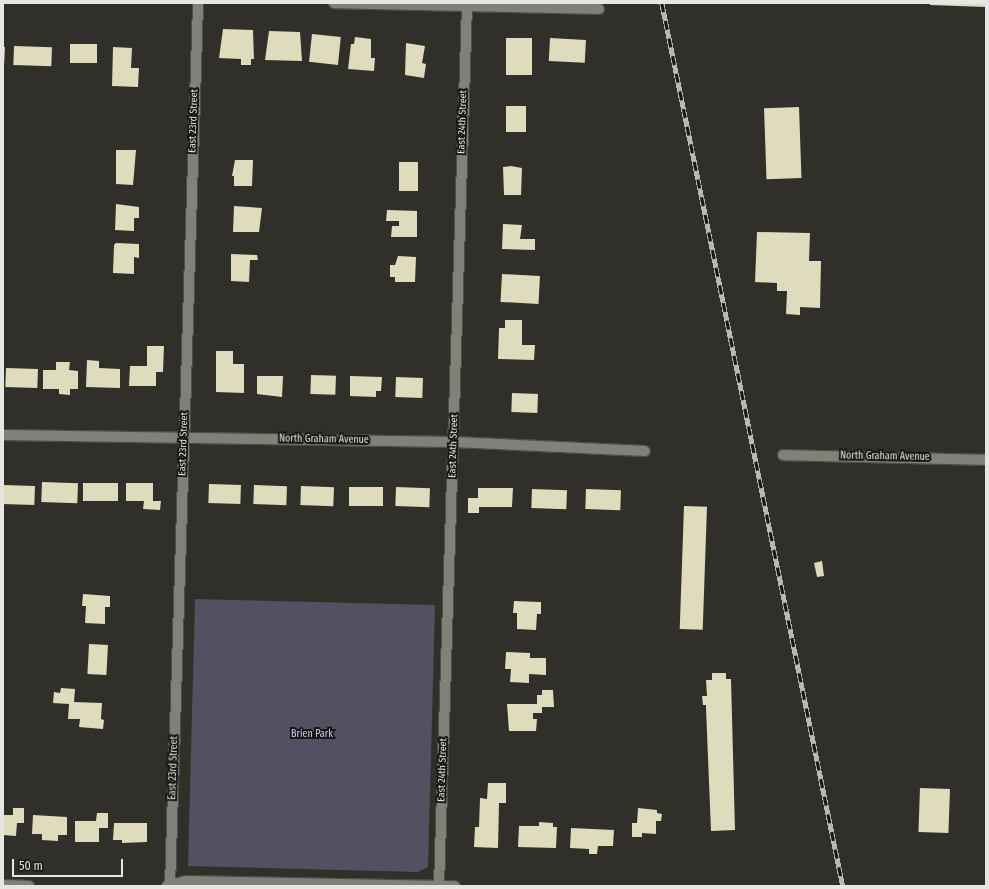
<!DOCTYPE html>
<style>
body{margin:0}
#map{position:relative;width:989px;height:889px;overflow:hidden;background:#302f2a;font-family:"Fira Sans Condensed",sans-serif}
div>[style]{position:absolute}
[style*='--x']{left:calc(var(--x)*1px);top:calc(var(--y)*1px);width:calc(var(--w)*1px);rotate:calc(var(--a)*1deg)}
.green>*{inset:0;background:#535161}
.building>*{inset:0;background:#dfdcbd;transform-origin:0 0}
.roads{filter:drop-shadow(1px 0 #4e4e48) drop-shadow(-1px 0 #4e4e48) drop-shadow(0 1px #4e4e48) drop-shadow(0 -1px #4e4e48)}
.minor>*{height:10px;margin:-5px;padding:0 5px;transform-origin:5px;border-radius:5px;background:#818079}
.rail>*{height:4.5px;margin-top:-2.25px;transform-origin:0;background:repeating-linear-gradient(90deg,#181715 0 9px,#b8b8b4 0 18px);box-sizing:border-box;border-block:1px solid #b8b8b4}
span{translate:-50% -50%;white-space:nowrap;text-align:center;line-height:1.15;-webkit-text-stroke:4px #181715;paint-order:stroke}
.street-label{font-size:10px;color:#e6e6e2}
.park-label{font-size:10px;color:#d5cff9}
.frame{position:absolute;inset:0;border:4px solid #e6e6e2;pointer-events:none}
.scale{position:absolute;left:12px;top:859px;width:111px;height:18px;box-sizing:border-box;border:2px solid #e6e6e2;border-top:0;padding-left:5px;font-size:12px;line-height:14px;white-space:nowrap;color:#e6e6e2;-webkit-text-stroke:3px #181715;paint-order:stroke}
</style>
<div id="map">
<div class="green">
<i style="clip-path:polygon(195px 599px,435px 605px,428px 867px,418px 872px,188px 866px)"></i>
</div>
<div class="building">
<i style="clip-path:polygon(930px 3px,986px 3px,986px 7px,930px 5px)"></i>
<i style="clip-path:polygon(223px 29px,253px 30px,254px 59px,251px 59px,251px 65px,241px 65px,241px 59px,219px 58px)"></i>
<i style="clip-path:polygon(269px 31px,300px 32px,302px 61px,265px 60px)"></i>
<i style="left:312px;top:34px;width:29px;height:28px;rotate:6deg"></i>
<i style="clip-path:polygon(355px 37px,371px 39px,371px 58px,375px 58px,374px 71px,348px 69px,351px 44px,354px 44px)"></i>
<i style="left:506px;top:38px;width:26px;height:37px"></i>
<i style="left:550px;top:38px;width:36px;height:23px;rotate:3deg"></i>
<i style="clip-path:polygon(406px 43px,425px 46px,422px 63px,426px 64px,424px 78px,405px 75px)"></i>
<i style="left:70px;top:44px;width:27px;height:19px"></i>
<i style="left:14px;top:46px;width:38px;height:19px;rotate:2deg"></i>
<i style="clip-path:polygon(3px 47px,5px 47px,4px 66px,3px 66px)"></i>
<i style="clip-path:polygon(113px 47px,132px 48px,131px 68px,139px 68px,138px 87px,112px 86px)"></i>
<i style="left:506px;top:106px;width:20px;height:26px"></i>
<i style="left:799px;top:107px;width:71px;height:35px;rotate:88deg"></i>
<i style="clip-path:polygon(116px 150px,136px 150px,133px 185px,116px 184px)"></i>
<i style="clip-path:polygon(235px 160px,253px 160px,252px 186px,234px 186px,234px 176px,232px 176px)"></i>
<i style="left:399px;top:162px;width:19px;height:29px"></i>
<i style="clip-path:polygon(511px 166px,522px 168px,521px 195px,504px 195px,503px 167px)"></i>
<i style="clip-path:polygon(116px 204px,139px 207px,139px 218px,134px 218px,134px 231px,115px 230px)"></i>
<i style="clip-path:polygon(234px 206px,262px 208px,259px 232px,233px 232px)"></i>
<i style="clip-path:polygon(387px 210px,417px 211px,417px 237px,391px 237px,392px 226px,399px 226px,399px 221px,386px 221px)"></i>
<i style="clip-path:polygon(503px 224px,522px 225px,520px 239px,535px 239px,535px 250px,502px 249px)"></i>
<i style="clip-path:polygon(757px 232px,810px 233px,809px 261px,821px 261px,820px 308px,800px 307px,800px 315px,786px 314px,787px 291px,777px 291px,777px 283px,755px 282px)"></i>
<i style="clip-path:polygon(116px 243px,139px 244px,139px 258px,134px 257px,134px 274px,113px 273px,114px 245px)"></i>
<i style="clip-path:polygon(231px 254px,257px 255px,258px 260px,250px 260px,249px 282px,231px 281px)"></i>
<i style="clip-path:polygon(398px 256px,416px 257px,415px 282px,395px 282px,395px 277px,390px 277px,390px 265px,395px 265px)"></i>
<i style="left:502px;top:274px;width:38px;height:28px;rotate:3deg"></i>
<i style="clip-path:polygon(505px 320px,522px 320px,522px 345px,535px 345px,534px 360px,498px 359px,499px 328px,505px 328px)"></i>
<i style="clip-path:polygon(147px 346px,164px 346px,163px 372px,156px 372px,156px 386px,129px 386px,130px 366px,147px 366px)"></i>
<i style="clip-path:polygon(216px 351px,233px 351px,233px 364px,244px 364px,244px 393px,216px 392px)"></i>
<i style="clip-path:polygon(87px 360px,99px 361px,99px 368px,120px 369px,120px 388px,86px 387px)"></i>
<i style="clip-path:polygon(56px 362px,70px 362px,69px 370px,78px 371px,78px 389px,70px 389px,70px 395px,59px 394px,59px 389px,43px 389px,43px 370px,56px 370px)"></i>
<i style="left:6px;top:368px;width:32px;height:19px;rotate:2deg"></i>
<i style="left:311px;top:375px;width:25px;height:19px;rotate:2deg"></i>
<i style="clip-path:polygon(257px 376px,283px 376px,282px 397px,257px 394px)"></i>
<i style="clip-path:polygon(350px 376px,382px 377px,381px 391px,376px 391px,376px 397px,350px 396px)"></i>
<i style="left:396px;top:377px;width:27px;height:20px;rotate:2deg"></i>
<i style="left:512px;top:393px;width:26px;height:19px;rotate:2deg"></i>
<i style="left:42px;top:482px;width:36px;height:20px;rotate:2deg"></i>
<i style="left:83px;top:483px;width:35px;height:18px"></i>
<i style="clip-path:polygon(126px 483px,153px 483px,153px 501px,161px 501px,160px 510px,143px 509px,144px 501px,126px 501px)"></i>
<i style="left:209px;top:484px;width:32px;height:19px;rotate:2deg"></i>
<i style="left:3px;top:485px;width:32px;height:19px;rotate:2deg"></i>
<i style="left:254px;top:485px;width:33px;height:19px;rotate:2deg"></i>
<i style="left:301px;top:486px;width:33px;height:19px;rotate:2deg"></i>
<i style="left:349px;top:487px;width:34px;height:19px"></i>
<i style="left:396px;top:487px;width:34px;height:19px;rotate:2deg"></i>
<i style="clip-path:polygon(478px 488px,513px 488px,512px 507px,479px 507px,479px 513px,468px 513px,468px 498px,478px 498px)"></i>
<i style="left:532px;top:489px;width:35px;height:19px;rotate:2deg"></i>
<i style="left:586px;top:489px;width:35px;height:20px;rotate:2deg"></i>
<i style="left:684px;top:506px;width:23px;height:123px;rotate:2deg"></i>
<i style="clip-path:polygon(822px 561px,824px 576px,817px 577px,814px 563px)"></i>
<i style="clip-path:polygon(83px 594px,110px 596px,110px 607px,105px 607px,105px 624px,85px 623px,86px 606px,82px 606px)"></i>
<i style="clip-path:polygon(514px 601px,541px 602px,541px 614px,537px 614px,536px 630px,517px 629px,517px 613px,513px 613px)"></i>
<i style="left:89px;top:644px;width:19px;height:30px;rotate:3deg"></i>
<i style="clip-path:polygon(506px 652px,530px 653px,530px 658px,546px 658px,546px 675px,529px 674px,529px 683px,510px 682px,511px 669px,505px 669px)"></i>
<i style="clip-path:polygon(712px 673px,726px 673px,726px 679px,731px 679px,735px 830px,711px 831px,706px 708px,706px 705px,703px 705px,702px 696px,707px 696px,706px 680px,712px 680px)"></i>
<i style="clip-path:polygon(61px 688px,75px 689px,74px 702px,102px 703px,101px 719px,104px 720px,103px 729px,79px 727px,80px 719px,68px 719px,69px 704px,53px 703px,54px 692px,60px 693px)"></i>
<i style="clip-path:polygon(542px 690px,553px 690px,554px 707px,542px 707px,542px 713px,533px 713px,533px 719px,537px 719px,536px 731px,509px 731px,507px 704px,537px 704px,537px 695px,542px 695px)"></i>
<i style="clip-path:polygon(488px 783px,506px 783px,506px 803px,499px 803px,498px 848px,474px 847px,475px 827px,479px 827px,480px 798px,487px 799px)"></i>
<i style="left:920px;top:788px;width:30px;height:44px;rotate:2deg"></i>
<i style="clip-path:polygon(13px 808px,24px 808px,24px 823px,17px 823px,16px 836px,3px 835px,3px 815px,13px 815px)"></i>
<i style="clip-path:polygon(638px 808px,657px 810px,657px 813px,662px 814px,661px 821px,656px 821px,656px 834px,642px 833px,642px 837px,632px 837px,632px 823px,637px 823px)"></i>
<i style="clip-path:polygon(97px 813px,108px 813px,108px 828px,99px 828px,99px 842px,75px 842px,75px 821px,96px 821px)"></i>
<i style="clip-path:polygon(33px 815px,67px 817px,67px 835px,58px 835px,58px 841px,42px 840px,42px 834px,32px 834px)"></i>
<i style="clip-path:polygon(539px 822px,553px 823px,553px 827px,557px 827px,556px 848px,518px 847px,519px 826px,539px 826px)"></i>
<i style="clip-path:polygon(114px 823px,147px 823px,147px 842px,122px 843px,122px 840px,113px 840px)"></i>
<i style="clip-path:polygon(571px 828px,614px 830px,613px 846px,598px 846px,597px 854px,589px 854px,589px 849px,570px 848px)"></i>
</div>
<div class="roads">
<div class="minor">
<i style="--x:334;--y:3;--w:265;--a:1.3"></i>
<i style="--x:3;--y:435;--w:451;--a:0.9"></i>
<i style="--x:454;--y:442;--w:191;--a:2.7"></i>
<i style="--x:783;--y:455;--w:203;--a:1.4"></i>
<i style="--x:3;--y:885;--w:26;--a:2"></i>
<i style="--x:167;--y:886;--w:20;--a:-15"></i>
<i style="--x:186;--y:881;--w:269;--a:1.1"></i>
<i style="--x:170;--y:886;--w:883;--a:-88.18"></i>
<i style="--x:439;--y:886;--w:880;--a:-88.18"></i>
</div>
</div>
<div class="rail">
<i style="--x:662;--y:3;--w:901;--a:78.42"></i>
</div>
<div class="street-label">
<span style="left:194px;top:121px;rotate:-88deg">East 23rd Street</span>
<span style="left:463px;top:122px;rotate:-88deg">East 24th Street</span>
<span style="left:324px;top:440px;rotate:1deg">North Graham Avenue</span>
<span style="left:184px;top:444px;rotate:-88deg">East 23rd Street</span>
<span style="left:454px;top:446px;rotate:-88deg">East 24th Street</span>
<span style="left:885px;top:457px;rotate:1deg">North Graham Avenue</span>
<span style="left:174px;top:768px;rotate:-88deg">East 23rd Street</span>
<span style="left:443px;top:770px;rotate:-88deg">East 24th Street</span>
</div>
<div class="park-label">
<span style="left:312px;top:735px">Brien Park</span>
</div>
<div class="frame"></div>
<div class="scale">50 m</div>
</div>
